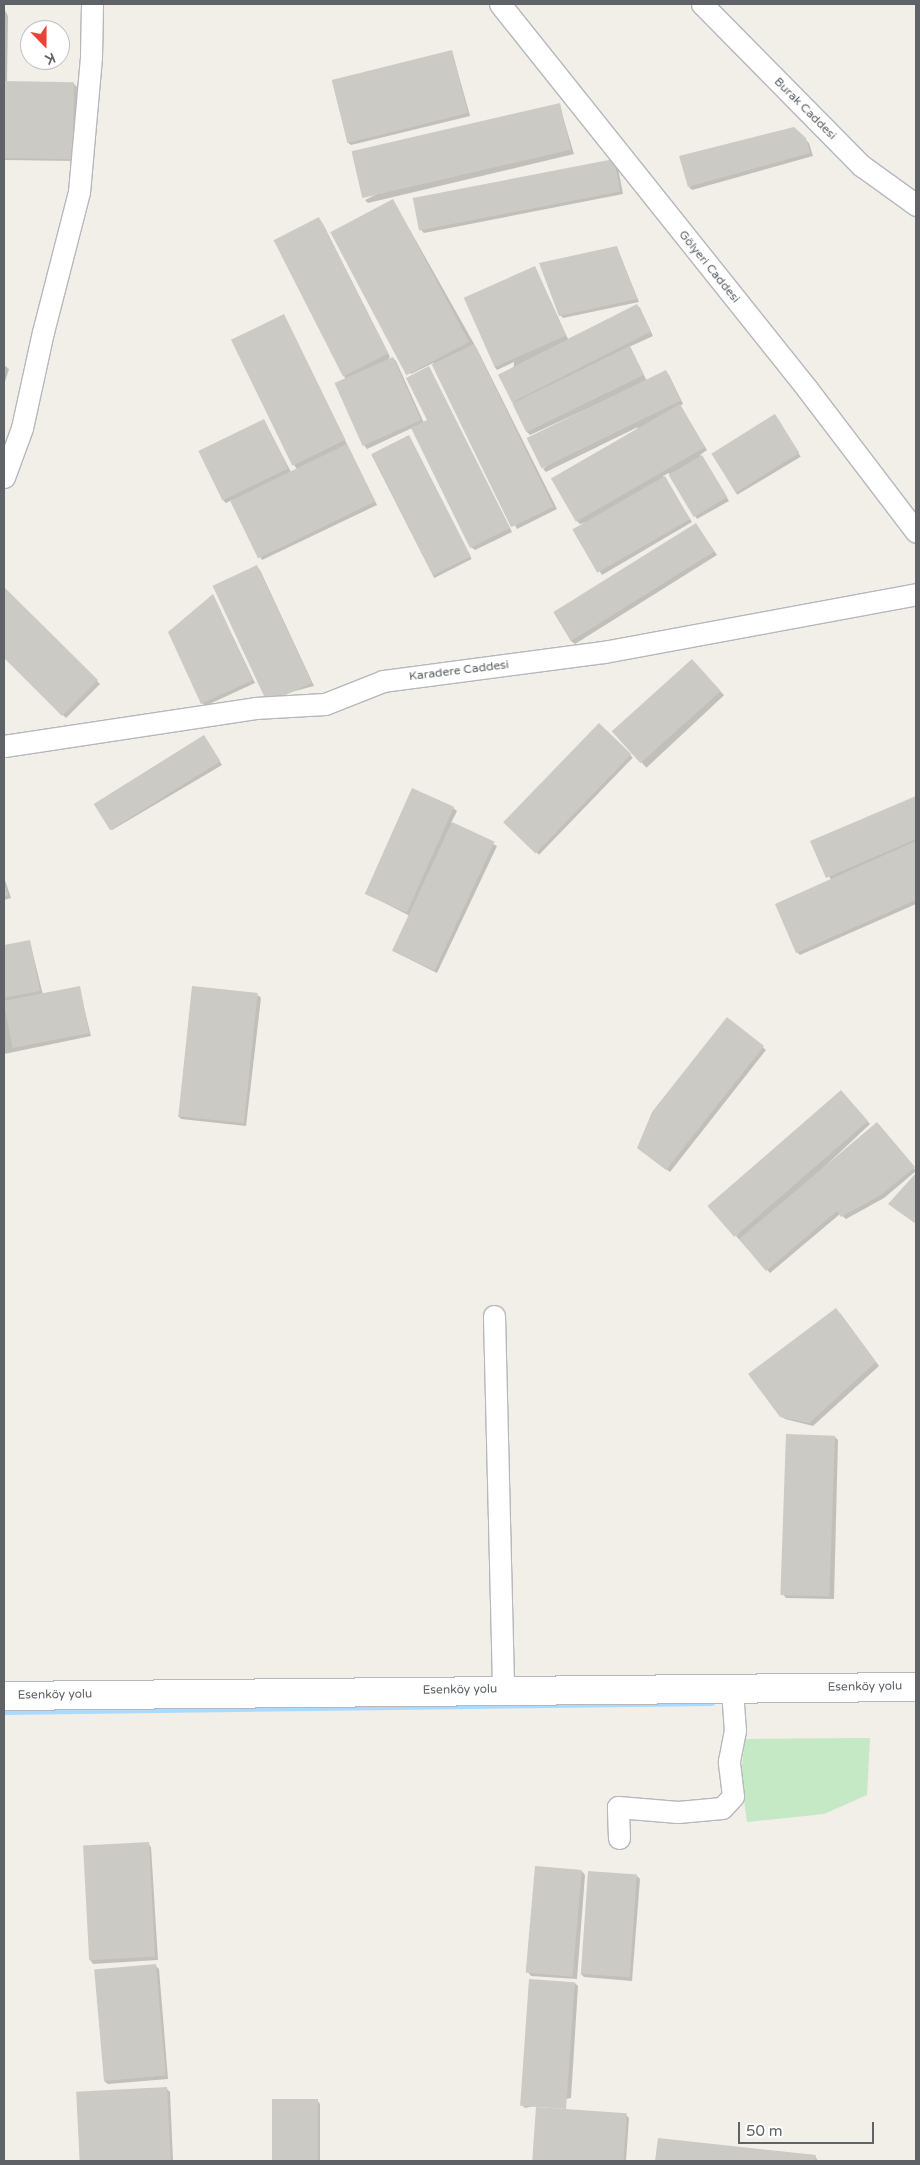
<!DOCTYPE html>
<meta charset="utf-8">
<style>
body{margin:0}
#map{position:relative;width:920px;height:2165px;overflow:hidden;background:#f1efe8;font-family:"Varela Round",sans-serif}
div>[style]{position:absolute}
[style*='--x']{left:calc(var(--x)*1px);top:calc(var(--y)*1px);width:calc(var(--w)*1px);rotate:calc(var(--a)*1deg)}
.green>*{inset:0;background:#c5e8c5}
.shadow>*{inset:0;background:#0003;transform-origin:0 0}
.stream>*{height:5.5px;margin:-2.75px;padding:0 2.75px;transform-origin:2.75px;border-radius:2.75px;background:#aadaff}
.building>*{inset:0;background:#cccac5;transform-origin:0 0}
.roads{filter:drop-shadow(1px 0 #b5b8bc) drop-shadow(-1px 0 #b5b8bc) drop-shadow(0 1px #b5b8bc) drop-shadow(0 -1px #b5b8bc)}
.street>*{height:21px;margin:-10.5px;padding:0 10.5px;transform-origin:10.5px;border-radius:10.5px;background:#fff}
.secondary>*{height:28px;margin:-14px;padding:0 14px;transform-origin:14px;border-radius:14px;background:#fff}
span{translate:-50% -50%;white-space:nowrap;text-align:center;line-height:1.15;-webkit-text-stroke:5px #fff;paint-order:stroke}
.street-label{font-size:12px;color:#5f6368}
.frame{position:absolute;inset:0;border:5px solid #5f6368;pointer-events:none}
.north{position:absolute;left:20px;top:20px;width:50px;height:50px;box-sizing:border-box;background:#fff;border:1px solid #bfc1c3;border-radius:50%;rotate:158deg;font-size:14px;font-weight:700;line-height:20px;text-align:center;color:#5f6368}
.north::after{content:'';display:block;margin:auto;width:18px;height:22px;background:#ea4335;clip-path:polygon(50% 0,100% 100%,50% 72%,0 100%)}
.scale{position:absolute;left:738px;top:2122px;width:136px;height:22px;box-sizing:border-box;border:2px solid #5f6368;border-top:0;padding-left:6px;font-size:15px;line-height:18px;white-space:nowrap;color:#5f6368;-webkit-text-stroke:4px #fff;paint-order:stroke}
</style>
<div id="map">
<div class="green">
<i style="clip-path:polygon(870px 1738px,867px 1795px,824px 1814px,747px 1822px,741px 1775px,745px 1739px)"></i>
</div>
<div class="shadow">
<i style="clip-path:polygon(4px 8px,8px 16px,7px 83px,74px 84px,77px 87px,75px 161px,4px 160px)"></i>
<i style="clip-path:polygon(452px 51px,470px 116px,351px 145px,347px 142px)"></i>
<i style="clip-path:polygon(559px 104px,574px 154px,368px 203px,365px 200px)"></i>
<i style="clip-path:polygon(793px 128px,809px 143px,813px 156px,692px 190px,689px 187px)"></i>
<i style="clip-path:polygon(617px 163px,623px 194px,424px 233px,420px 229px)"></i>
<i style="clip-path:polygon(393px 200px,477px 349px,557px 509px,517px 529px,433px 363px,411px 374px,408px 371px)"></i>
<i style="clip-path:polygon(322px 222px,390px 357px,387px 361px,393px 358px,396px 361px,424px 423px,429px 421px,429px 368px,512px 532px,475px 550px,471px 547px,412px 428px,367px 449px,364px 445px,344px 375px)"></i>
<i style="clip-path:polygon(617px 248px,639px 302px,563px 318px,560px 315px)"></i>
<i style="clip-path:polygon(535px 267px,568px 339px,637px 305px,640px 308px,653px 336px,629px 347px,647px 381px,666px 372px,669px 375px,683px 404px,680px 406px,707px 450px,700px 455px,729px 501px,697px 519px,669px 473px,663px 476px,692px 522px,602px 575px,575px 530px,590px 521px,580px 524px,577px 521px,638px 427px,546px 472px,543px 469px,630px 389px,530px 435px,527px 432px,512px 400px,514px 362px,497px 370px,494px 366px)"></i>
<i style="clip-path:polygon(284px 316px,377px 505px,262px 560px,232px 500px,226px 503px,223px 500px,199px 451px,264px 420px,291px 472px,297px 469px,294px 465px)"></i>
<i style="clip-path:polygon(4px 365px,9px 369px,4px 385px)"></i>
<i style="left:778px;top:419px;width:44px;height:74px;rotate:59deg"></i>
<i style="left:409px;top:436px;width:138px;height:42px;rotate:63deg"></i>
<i style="clip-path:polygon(696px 524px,717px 555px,575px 644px,571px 641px,554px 613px)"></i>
<i style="clip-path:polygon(257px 567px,260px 570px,314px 686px,268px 698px,265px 695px)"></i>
<i style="clip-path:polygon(4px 588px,100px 684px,66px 718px,4px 656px)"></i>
<i style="clip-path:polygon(213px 595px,255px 683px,205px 706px,202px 703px)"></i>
<i style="left:692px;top:661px;width:47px;height:106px;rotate:47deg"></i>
<i style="left:599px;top:725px;width:47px;height:135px;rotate:44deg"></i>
<i style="clip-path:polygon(204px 736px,222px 765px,112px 830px,109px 827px)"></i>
<i style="clip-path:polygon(916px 797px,916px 904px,800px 955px,797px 952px,831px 880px,812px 842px)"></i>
<i style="clip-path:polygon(453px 808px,457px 811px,451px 823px,497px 846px,437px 973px,393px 951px,410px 916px,365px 893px)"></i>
<i style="clip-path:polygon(4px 877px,11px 898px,4px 900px)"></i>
<i style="clip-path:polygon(30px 942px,43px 995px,79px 988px,91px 1036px,4px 1054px,4px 947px)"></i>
<i style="clip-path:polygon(258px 995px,261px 998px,246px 1126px,181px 1119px,178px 1116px)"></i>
<i style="clip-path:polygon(727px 1019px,766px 1050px,670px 1172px,642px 1151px)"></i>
<i style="clip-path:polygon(841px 1092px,870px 1124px,803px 1187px,880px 1127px,916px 1171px,884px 1198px,846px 1219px,840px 1214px,770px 1273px,736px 1236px)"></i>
<i style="clip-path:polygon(840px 1313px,879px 1366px,813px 1426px,785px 1419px,781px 1416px)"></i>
<i style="clip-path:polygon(835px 1437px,838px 1440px,834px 1599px,786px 1598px,783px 1594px)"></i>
<i style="clip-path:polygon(148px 1844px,151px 1847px,158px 1960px,93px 1964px,90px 1960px)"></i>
<i style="clip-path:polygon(582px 1871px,585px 1875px,577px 1979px,531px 1976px,528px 1972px)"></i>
<i style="clip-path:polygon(637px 1876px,640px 1879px,632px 1981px,584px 1977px,581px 1974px)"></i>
<i style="clip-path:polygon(155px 1965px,159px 1969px,168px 2079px,108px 2084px,104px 2081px)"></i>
<i style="clip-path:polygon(575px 1983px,578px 1986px,571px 2098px,525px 2108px,522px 2105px)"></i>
<i style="clip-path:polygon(167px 2089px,170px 2092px,173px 2161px,80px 2161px,77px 2093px)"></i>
<i style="clip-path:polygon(273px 2100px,317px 2100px,320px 2104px,320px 2161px,273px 2161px)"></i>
<i style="clip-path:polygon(537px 2109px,626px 2115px,629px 2118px,626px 2161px,533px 2161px)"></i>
<i style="clip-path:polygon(659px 2139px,815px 2156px,818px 2161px,656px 2161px)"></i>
</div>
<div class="stream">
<i style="--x:4;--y:1712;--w:708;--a:-0.73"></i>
</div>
<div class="building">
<i style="left:452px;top:50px;width:65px;height:124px;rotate:76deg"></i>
<i style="left:4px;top:81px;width:70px;height:77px;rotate:1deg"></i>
<i style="left:560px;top:103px;width:48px;height:214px;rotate:77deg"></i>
<i style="clip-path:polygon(794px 127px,806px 138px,810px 153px,688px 187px,679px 156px)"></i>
<i style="left:614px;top:159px;width:33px;height:205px;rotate:79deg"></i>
<i style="left:393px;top:199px;width:162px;height:71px;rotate:62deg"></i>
<i style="left:319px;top:217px;width:153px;height:51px;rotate:63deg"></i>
<i style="clip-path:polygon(617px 246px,637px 299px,559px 316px,539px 263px)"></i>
<i style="left:535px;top:266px;width:76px;height:78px;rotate:66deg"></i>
<i style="left:637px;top:304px;width:31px;height:156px;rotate:63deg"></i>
<i style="left:284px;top:314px;width:140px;height:59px;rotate:64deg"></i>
<i style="left:474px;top:344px;width:181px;height:47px;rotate:64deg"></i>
<i style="left:630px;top:346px;width:32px;height:131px;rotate:64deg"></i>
<i style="left:393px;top:357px;width:69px;height:64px;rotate:66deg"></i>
<i style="clip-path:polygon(429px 366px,510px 528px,470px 548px,411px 428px,427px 420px,406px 378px)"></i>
<i style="left:666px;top:370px;width:34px;height:155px;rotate:64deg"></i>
<i style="left:680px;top:404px;width:50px;height:149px;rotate:60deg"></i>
<i style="left:775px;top:414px;width:46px;height:75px;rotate:58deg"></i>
<i style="left:264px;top:419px;width:55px;height:73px;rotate:64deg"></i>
<i style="left:409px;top:435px;width:136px;height:42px;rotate:63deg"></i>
<i style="left:347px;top:444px;width:64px;height:130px;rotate:64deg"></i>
<i style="left:702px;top:455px;width:49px;height:39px;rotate:59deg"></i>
<i style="left:665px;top:476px;width:50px;height:107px;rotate:60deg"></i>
<i style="left:696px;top:523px;width:34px;height:168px;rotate:58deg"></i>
<i style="left:257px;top:565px;width:130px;height:49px;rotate:65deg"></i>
<i style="clip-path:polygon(4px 587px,98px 680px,62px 716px,4px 658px)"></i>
<i style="clip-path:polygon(213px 594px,253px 680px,201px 704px,168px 632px)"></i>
<i style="left:692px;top:659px;width:43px;height:108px;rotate:48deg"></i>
<i style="left:599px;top:723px;width:45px;height:138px;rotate:44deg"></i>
<i style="left:204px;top:735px;width:31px;height:130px;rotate:58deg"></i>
<i style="left:412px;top:788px;width:46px;height:116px;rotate:24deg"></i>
<i style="clip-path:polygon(916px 796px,916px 839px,826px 878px,810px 841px)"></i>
<i style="left:452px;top:822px;width:47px;height:142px;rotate:25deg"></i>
<i style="clip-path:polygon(916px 841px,916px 900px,796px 953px,775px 904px)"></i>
<i style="clip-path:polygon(4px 882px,8px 895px,4px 896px)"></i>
<i style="clip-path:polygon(30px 940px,40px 991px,4px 998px,4px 945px)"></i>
<i style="left:80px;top:986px;width:48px;height:78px;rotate:79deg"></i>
<i style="left:192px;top:986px;width:66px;height:131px;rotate:6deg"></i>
<i style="clip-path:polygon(727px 1017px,764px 1046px,666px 1170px,637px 1148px,652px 1112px)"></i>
<i style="left:841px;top:1090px;width:41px;height:177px;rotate:49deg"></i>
<i style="clip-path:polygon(877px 1122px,915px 1167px,881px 1195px,841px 1217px,837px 1211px,766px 1271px,739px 1239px)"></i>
<i style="clip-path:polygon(916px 1173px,916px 1224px,888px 1204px)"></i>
<i style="clip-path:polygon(836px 1308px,876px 1362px,809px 1423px,780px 1417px,748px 1374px)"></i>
<i style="left:786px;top:1434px;width:49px;height:161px;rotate:2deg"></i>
<i style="left:149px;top:1842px;width:115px;height:66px;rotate:87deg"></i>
<i style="left:535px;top:1866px;width:47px;height:107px;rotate:5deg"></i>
<i style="left:588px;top:1871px;width:49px;height:103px;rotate:4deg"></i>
<i style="left:156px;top:1964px;width:112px;height:62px;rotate:85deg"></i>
<i style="left:529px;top:1979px;width:46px;height:127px;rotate:4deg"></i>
<i style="left:167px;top:2087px;width:74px;height:91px;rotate:87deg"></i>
<i style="left:272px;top:2099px;width:46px;height:62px"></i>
<i style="left:536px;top:2107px;width:91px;height:54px;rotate:4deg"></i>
<i style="clip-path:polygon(658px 2138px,816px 2155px,815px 2161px,655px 2161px)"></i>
</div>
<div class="roads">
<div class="street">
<i style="--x:500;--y:4;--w:494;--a:51.4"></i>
<i style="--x:808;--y:390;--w:178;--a:52.7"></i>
<i style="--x:702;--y:4;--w:228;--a:45.4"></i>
<i style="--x:862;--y:166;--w:67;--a:35.8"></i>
<i style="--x:4;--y:477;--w:52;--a:-69.8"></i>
<i style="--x:22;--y:428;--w:98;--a:-77.7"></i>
<i style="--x:43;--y:332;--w:145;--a:-75.6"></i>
<i style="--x:79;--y:192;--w:136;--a:-84.9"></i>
<i style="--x:91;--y:57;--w:53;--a:-88.9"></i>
<i style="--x:4;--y:746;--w:254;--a:-8.6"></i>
<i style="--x:255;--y:708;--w:70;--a:-3.3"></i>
<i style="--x:325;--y:704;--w:62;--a:-21.6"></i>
<i style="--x:383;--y:681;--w:223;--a:-7.5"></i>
<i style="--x:604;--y:652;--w:317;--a:-10.5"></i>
<i style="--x:494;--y:1316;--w:373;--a:88.6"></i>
<i style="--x:619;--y:1838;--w:31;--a:-92"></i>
<i style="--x:618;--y:1807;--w:60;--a:4.8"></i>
<i style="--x:678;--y:1812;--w:44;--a:-5.2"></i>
<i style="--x:722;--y:1808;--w:16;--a:-47"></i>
<i style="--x:733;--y:1796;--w:35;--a:-97"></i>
<i style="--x:729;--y:1761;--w:31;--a:-79"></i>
<i style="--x:735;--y:1731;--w:41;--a:-94.2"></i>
</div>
<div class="secondary">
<i style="--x:4;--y:1696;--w:912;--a:-0.57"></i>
</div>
</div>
<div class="street-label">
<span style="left:805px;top:109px;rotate:45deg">Burak Caddesi</span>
<span style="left:709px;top:267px;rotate:51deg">Gölyeri Caddesi</span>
<span style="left:459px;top:671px;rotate:-7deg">Karadere Caddesi</span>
<span style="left:865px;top:1687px;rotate:-1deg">Esenköy yolu</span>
<span style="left:460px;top:1690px;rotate:-1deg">Esenköy yolu</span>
<span style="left:55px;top:1695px;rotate:-1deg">Esenköy yolu</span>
</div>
<div class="frame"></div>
<div class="north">K</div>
<div class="scale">50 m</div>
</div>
